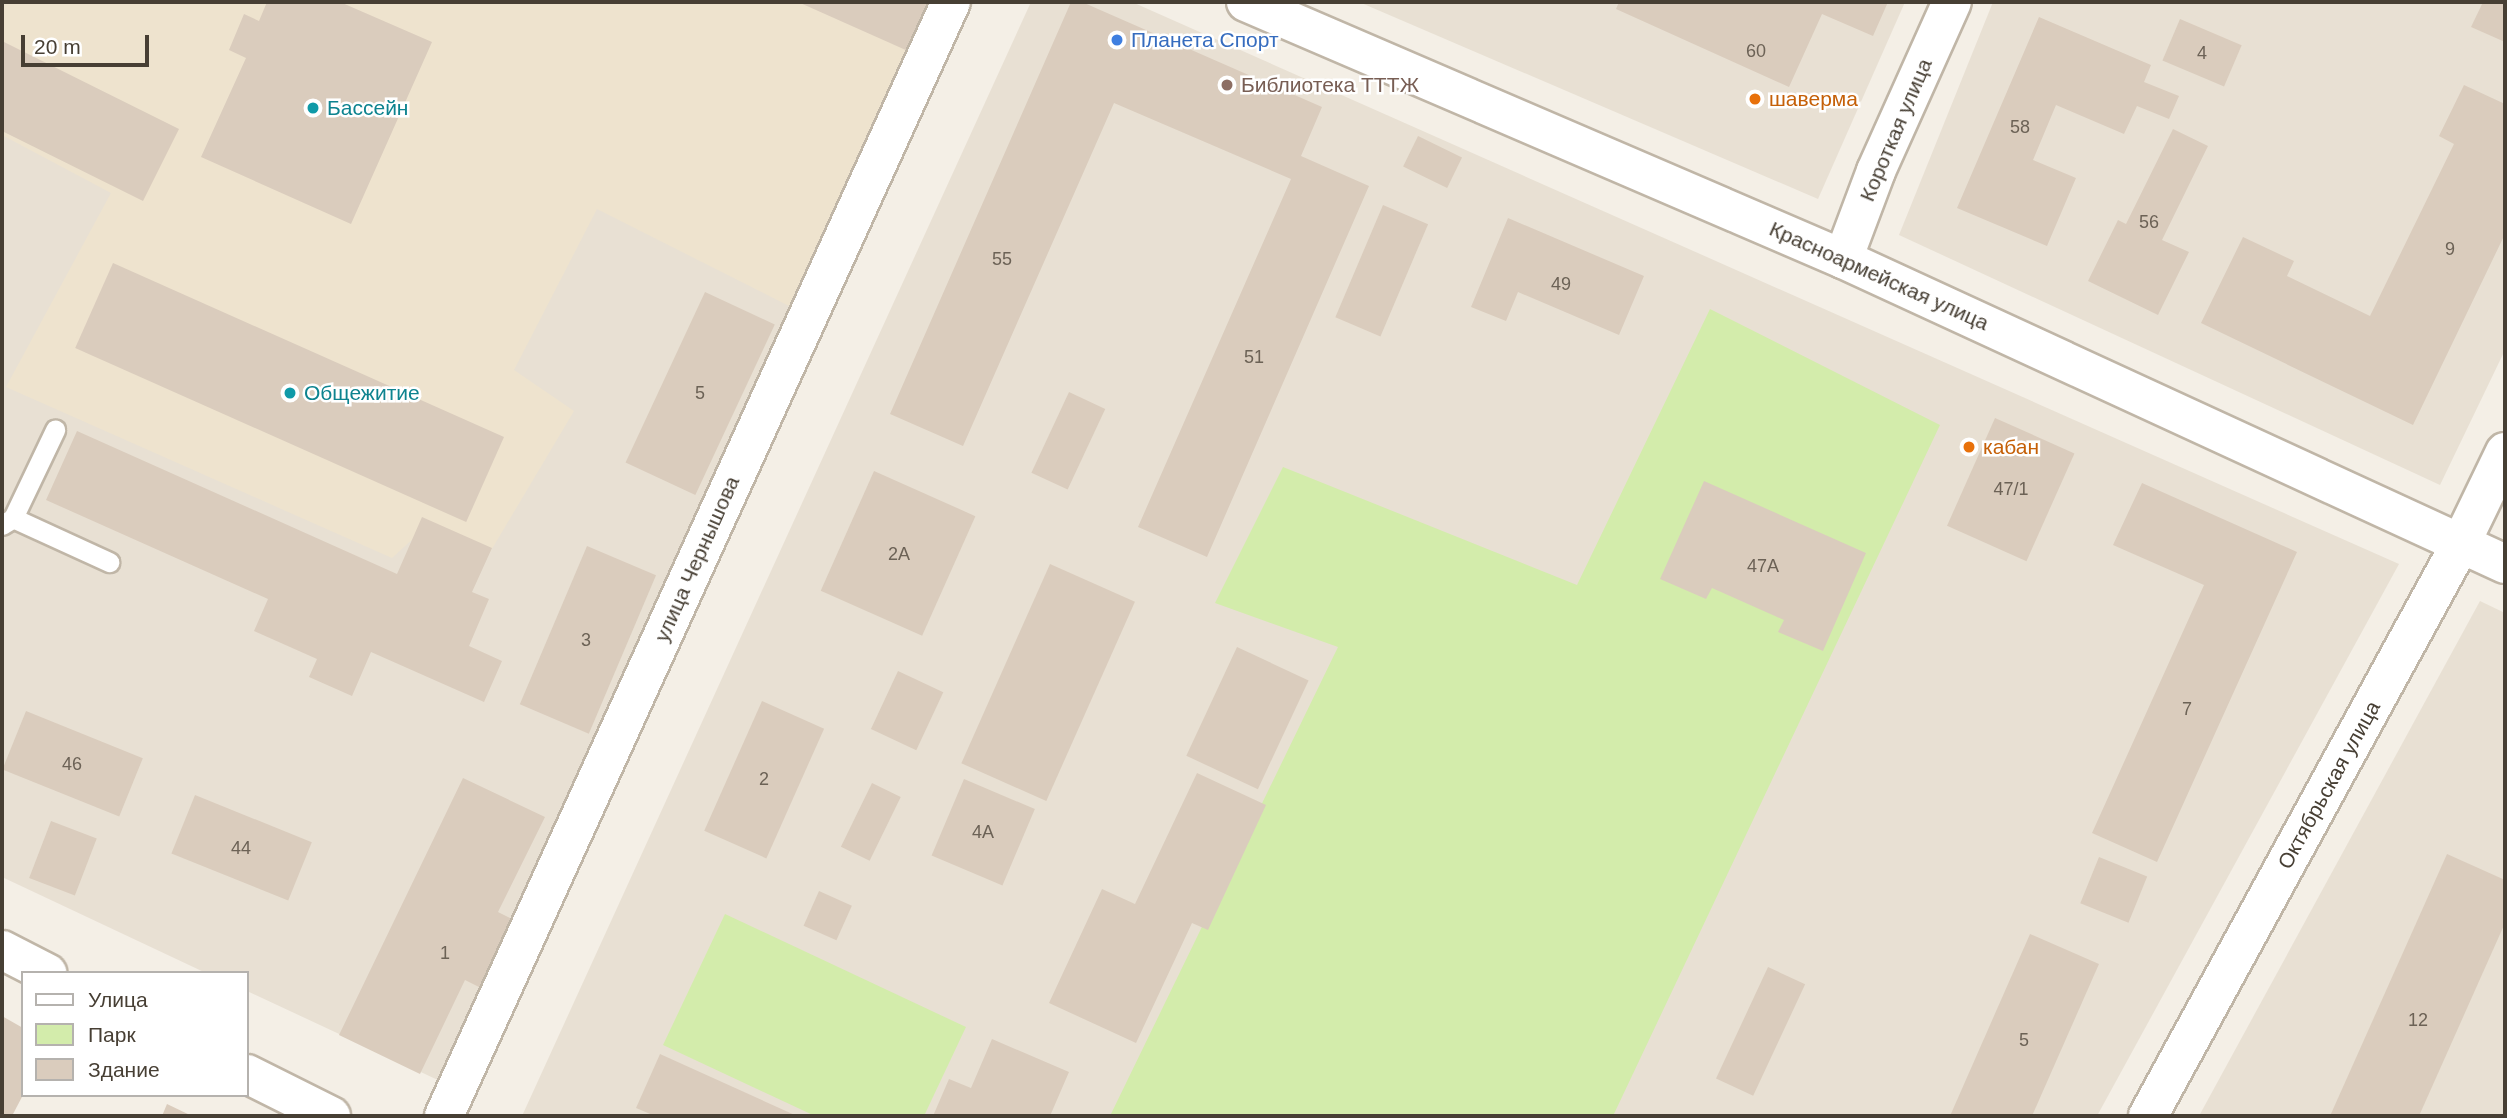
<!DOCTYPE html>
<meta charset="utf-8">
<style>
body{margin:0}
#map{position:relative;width:2507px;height:1118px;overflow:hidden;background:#f4efe6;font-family:Arial,sans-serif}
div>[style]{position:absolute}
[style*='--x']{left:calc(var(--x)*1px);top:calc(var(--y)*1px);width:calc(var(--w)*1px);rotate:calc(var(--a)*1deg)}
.residential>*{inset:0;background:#e8e0d3}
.education>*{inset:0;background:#eee3ce}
.green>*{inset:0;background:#d3ecab}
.building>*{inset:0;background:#daccbd;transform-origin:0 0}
.roads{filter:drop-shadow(2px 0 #c0b6a7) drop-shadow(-2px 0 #c0b6a7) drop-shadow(0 2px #c0b6a7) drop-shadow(0 -2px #c0b6a7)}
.service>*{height:19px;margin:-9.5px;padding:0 9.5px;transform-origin:9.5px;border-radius:9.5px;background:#fff}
.minor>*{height:38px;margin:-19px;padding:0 19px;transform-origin:19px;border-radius:19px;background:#fff}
.tertiary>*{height:38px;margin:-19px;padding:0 19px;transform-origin:19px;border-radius:19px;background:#fff}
.dots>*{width:19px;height:19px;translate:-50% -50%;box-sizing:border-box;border:4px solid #fff;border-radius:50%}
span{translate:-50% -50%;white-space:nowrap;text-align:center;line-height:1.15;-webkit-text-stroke:5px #fff;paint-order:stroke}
.number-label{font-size:18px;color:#6c6256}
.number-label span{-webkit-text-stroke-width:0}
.shop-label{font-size:21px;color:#366cbe}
.left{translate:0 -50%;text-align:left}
.education-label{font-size:21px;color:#785e54}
.food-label{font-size:21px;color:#c56008}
.culture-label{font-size:21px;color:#0d838f}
.street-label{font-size:21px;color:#473f34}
.frame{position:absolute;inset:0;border:4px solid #473f34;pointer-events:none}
.legend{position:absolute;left:21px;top:971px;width:228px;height:126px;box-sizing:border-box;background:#fff;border:2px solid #b5b2ae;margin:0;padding:9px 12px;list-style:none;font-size:21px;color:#473f34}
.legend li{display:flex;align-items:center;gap:14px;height:35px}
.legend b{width:35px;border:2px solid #b5b2ae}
.scale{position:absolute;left:21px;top:35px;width:128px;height:32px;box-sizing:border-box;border:4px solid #473f34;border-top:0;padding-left:9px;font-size:21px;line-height:24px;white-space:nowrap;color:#473f34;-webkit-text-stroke:5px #fff;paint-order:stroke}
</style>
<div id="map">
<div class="residential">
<i style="clip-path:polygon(2px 2px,933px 2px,440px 1081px,247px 991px,247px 973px,206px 973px,2px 877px)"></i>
<i style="clip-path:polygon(1031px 2px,1132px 2px,2399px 564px,2097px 1116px,522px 1116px)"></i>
<i style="clip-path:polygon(1359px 2px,1905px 2px,1818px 199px)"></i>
<i style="clip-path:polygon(1993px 2px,2505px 2px,2505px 350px,2440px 485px,1899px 235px)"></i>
<i style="clip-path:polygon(2480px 601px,2505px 613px,2505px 1116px,2199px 1116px)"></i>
</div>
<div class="education">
<i style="clip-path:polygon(2px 2px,933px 2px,789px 306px,597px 209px,514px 370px,574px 411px,480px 569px,417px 535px,392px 558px,6px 387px,111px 193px,2px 135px)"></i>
</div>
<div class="green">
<i style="clip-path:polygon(1710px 309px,1940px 425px,1613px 1116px,1110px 1116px,1338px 647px,1215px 603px,1283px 467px,1577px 585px)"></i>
<i style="clip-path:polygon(725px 914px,966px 1027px,924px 1116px,815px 1116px,663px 1045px)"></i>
</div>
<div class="building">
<i style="clip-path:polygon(267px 2px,340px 2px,432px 42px,351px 224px,201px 157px,246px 58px,229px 50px,244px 14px,259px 21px)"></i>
<i style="clip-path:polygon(798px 2px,930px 2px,908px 51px)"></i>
<i style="clip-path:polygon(1071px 2px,1082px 2px,1322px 107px,1301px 156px,1369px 186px,1207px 557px,1138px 527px,1291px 179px,1114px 103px,963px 446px,890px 414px)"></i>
<i style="clip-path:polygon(1619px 2px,1797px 3px,1888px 2px,1873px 36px,1822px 14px,1789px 87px,1616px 9px)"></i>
<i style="clip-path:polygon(2483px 2px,2505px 2px,2505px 42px,2471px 27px)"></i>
<i style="clip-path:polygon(2039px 17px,2151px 65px,2144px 82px,2179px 96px,2169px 119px,2137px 106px,2124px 134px,2056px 105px,2033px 160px,2076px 178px,2047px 246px,1957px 208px)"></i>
<i style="left:2180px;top:19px;width:67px;height:45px;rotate:23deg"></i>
<i style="clip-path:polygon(2px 41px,179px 129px,143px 201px,2px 131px)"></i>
<i style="clip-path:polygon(2464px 85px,2505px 104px,2505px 234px,2413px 425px,2201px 323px,2243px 237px,2294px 261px,2287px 276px,2370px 316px,2454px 144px,2439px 136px)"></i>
<i style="clip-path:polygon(2173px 129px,2208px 146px,2162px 240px,2189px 252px,2158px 315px,2088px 281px,2118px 220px,2126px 224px)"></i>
<i style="left:1418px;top:136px;width:49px;height:34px;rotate:26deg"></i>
<i style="left:1383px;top:205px;width:49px;height:122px;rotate:23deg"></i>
<i style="clip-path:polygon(1508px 218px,1644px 276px,1619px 335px,1518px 292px,1506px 321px,1471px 307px)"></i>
<i style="left:113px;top:263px;width:428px;height:93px;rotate:24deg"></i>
<i style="left:705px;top:292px;width:77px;height:188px;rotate:25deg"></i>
<i style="left:1069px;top:392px;width:40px;height:89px;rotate:25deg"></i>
<i style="left:1995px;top:418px;width:87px;height:118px;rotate:24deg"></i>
<i style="clip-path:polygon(77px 431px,397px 574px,422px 517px,492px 548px,472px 592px,489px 599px,469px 646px,502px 661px,484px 702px,371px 652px,352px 696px,309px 677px,317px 659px,254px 631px,268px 599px,46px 500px)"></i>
<i style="left:874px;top:471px;width:111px;height:131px;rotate:24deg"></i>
<i style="clip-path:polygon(1704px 481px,1866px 553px,1823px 651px,1778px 632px,1784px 620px,1712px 588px,1706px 599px,1660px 579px)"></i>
<i style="clip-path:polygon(2142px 483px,2297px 552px,2157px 862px,2092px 833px,2204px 585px,2113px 545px)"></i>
<i style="left:587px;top:546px;width:75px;height:172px;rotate:23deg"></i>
<i style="left:1050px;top:564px;width:93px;height:218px;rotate:24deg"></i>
<i style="left:1237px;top:647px;width:79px;height:120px;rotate:25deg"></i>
<i style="left:898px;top:671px;width:50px;height:64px;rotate:25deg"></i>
<i style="left:762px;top:701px;width:68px;height:142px;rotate:24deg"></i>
<i style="left:26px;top:711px;width:126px;height:63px;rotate:22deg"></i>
<i style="clip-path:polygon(1197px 773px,1266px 805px,1208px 930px,1192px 923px,1136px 1043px,1049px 1003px,1102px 889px,1135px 904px)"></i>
<i style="clip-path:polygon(463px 778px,545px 817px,498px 912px,524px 925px,491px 993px,465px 980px,420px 1074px,339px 1035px)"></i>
<i style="left:964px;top:779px;width:77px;height:83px;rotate:23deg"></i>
<i style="left:872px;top:783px;width:32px;height:71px;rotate:26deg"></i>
<i style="left:195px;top:795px;width:126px;height:63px;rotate:22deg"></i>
<i style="left:51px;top:821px;width:49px;height:61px;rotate:21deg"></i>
<i style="clip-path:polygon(2447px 854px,2505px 880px,2505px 923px,2419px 1116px,2330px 1116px)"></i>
<i style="left:2099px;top:857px;width:52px;height:50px;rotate:22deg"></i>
<i style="left:819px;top:891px;width:36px;height:38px;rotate:24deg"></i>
<i style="clip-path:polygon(2030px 934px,2099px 964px,2032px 1116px,1950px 1116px)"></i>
<i style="left:1768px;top:967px;width:41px;height:123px;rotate:25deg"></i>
<i style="clip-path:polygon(2px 1016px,23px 1028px,23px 1095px,12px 1116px,2px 1116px)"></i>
<i style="clip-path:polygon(992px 1039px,1069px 1072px,1050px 1116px,933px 1116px,949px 1079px,971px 1088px)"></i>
<i style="clip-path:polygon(660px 1054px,797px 1116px,655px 1116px,636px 1108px)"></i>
<i style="clip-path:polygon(167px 1104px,192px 1116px,162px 1116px)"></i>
</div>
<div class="roads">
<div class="service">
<i style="--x:13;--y:518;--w:98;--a:-64.5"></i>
<i style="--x:2;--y:525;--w:13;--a:-32"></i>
<i style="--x:13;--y:518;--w:106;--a:24.6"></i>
</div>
<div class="minor">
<i style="--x:1843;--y:259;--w:94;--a:-69.4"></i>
<i style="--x:1876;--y:171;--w:185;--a:-65.8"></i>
<i style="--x:2;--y:950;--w:51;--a:27.1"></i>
<i style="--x:247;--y:1074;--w:94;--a:26.6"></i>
<i style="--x:444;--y:1116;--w:1224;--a:-65.53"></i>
<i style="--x:2148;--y:1116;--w:653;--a:-61.35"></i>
<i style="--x:2461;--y:543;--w:101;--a:-64.2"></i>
</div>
<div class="tertiary">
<i style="--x:1246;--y:2;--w:650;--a:23.29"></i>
<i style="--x:1843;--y:259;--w:729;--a:24.74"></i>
</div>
</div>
<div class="dots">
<i style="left:1117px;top:40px;background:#3f7fe0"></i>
<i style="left:1227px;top:85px;background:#8d6e63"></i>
<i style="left:1755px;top:99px;background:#e8710a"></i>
<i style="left:313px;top:108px;background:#0f9aa8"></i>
<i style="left:290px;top:393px;background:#0f9aa8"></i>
<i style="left:1969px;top:447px;background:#e8710a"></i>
</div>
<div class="number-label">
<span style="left:1756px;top:51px">60</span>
<span style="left:2202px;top:53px">4</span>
<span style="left:2020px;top:127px">58</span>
<span style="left:2149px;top:222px">56</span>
<span style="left:2450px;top:249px">9</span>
<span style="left:1002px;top:259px">55</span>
<span style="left:1561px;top:284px">49</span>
<span style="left:1254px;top:357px">51</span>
<span style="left:700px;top:393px">5</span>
<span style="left:2011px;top:489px">47/1</span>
<span style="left:899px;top:554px">2А</span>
<span style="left:1763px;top:566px">47А</span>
<span style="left:586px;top:640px">3</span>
<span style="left:2187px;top:709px">7</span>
<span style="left:72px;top:764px">46</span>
<span style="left:764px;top:779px">2</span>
<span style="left:983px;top:832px">4А</span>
<span style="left:241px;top:848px">44</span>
<span style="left:445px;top:953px">1</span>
<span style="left:2418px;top:1020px">12</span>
<span style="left:2024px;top:1040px">5</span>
</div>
<div class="shop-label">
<span class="left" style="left:1131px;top:40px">Планета Спорт</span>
</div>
<div class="education-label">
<span class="left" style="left:1241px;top:85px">Библиотека ТТТЖ</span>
</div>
<div class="food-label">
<span class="left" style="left:1769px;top:99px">шаверма</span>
<span class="left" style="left:1983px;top:447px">кабан</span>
</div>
<div class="culture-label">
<span class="left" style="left:327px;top:108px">Бассейн</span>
<span class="left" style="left:304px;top:393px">Общежитие</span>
</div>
<div class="street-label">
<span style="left:1896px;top:130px;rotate:-67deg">Короткая улица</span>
<span style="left:1879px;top:276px;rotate:24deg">Красноармейская улица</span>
<span style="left:697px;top:559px;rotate:-66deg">улица Чернышова</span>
<span style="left:2329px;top:785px;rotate:-61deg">Октябрьская улица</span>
</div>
<div class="frame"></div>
<ul class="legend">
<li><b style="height:9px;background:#fff"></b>Улица</li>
<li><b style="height:19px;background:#d3ecab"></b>Парк</li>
<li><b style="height:19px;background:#daccbd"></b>Здание</li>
</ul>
<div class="scale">20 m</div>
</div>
